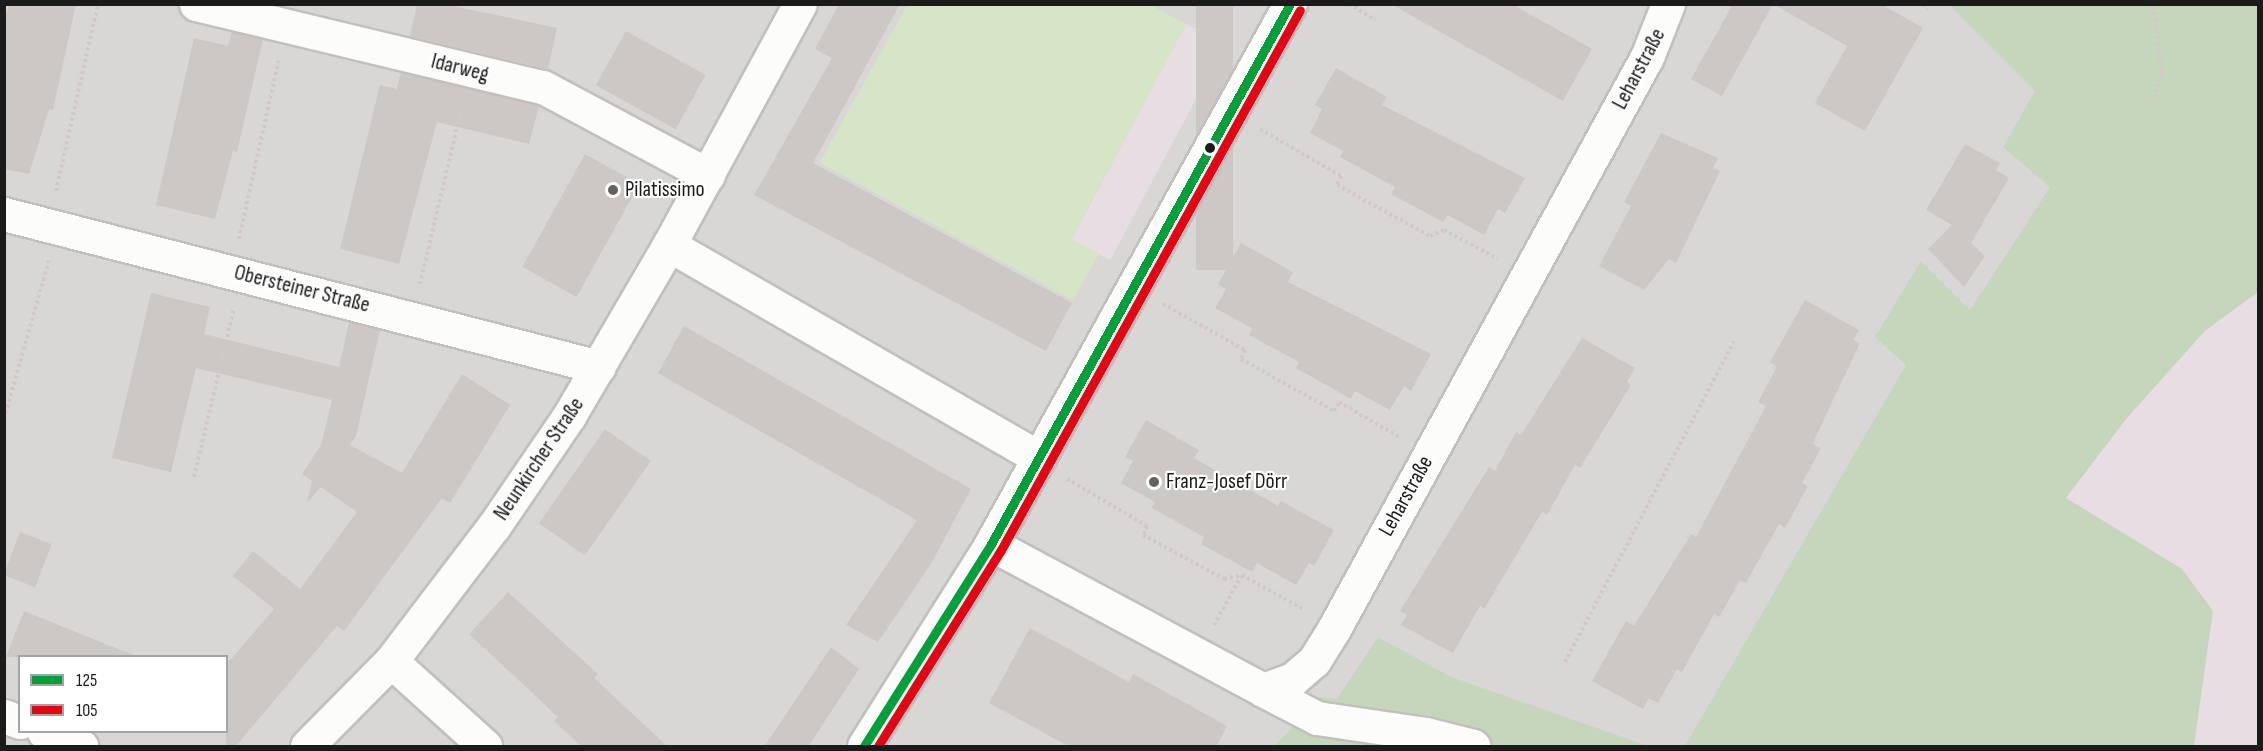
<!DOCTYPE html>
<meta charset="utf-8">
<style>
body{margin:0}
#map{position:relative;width:2263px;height:751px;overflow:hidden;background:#eae8e4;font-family:"Sofia Sans Condensed",sans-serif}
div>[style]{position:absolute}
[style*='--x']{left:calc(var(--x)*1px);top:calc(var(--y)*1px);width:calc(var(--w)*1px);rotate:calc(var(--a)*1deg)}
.residential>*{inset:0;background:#d9d7d5}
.industrial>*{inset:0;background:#e7dde2;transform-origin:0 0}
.religious>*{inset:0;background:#d8d7d5;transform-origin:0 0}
.grass>*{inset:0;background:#d5e5c5}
.forest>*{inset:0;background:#c5d6bc}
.building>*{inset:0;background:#cbc8c5;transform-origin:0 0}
.path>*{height:4px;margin-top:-2px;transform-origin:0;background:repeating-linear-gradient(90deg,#d3c8c6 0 3px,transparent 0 6px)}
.roads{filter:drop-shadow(2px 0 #c1c0be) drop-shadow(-2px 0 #c1c0be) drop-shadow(0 2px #c1c0be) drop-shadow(0 -2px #c1c0be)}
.minor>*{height:33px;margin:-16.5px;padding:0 16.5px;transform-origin:16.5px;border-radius:16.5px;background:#fcfcfb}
.bus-1>*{height:9px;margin:-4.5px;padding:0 4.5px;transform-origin:4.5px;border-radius:4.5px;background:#00a13a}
.bus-2>*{height:9px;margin:-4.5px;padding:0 4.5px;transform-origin:4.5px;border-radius:4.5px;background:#e30513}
.dots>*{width:16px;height:16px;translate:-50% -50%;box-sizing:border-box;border:3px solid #fff;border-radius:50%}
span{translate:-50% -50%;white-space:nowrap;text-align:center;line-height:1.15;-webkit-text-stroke:4.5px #fff;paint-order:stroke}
.street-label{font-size:22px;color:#1b1b1b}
.poi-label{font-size:22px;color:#1b1b1b}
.left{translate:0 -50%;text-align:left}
.frame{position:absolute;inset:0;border:6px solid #1b1b1b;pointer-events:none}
.legend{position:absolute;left:18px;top:655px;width:210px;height:78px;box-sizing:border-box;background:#fff;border:2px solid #a4a4a4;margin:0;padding:8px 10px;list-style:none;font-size:18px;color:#1b1b1b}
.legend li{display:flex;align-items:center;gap:12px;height:30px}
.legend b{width:30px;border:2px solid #a4a4a4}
</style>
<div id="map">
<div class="residential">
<i style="clip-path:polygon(evenodd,4px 5px,1949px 5px,2036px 91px,2051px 186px,1970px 310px,1921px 261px,1906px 364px,2194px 746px,1539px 746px,1320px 697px,1274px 746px,5px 746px,4px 5px,20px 656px,226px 656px,226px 732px,20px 732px,20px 656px)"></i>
</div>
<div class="industrial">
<i style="left:1186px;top:24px;width:44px;height:244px;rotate:28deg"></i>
<i style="clip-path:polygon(2258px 292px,2258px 746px,2194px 746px,2213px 611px,2066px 498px,2127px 418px,2205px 331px)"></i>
</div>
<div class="religious">
<i style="clip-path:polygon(1399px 5px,1484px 24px,1460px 69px,1554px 123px,1537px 153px,1348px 46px,1366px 15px,1386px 26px)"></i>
<i style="clip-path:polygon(1552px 5px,1618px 5px,1603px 32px)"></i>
<i style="left:1104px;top:545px;width:182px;height:52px;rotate:28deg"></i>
</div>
<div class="grass">
<i style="clip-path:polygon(907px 5px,1150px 5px,1186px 24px,1071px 239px,1099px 254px,1073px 300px,820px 163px)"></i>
</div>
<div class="forest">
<i style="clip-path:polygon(1949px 5px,2258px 5px,2258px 292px,2205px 331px,2127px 418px,2066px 498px,2182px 569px,2213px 611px,2194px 746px,1685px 746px,1906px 365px,1875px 337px,1921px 261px,1970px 310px,2050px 187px,2003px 147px,2035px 91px)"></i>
<i style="clip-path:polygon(1378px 637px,1451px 677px,1648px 746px,1274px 746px,1320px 697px,1337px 699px)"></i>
</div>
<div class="building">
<i style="clip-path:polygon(9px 4px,76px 4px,53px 110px,49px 109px,29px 174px,4px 169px,4px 22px)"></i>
<i style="clip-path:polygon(417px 4px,444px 4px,557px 28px,548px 69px,410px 36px)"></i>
<i style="clip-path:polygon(839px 4px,900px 4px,813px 163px,1072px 303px,1046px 351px,754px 195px,832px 58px,815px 49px)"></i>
<i style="left:1196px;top:4px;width:37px;height:266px"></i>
<i style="clip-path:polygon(1391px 4px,1512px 4px,1592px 49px,1563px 101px)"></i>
<i style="clip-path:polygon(1733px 4px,1773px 4px,1722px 96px,1691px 79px)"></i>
<i style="clip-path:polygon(1773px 4px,1881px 4px,1923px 28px,1865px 131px,1815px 103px,1847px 46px)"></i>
<i style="left:626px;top:31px;width:91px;height:62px;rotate:29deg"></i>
<i style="clip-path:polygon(232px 32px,263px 39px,237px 152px,233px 151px,215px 219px,156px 205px,194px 38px,228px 46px)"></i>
<i style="clip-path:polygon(1336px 68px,1387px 97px,1382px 105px,1525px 178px,1505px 213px,1498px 209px,1484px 235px,1448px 215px,1443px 222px,1391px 194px,1395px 187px,1340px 157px,1343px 151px,1310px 133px,1322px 109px,1315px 105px)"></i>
<i style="clip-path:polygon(401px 72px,539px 106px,529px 144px,437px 122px,399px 264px,340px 249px,380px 85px,397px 89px)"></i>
<i style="clip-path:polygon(1661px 133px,1718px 158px,1713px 168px,1720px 171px,1676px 263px,1669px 259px,1644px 290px,1599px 266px,1631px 206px,1624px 202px)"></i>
<i style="clip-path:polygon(1965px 144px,2000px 163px,1996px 170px,2009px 178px,1971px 243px,1985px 256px,1964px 287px,1928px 249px,1952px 225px,1926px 210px)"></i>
<i style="left:585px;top:154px;width:62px;height:129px;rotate:29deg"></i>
<i style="clip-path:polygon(1241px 243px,1293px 272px,1288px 282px,1431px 354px,1411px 391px,1404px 386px,1390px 410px,1355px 391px,1351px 399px,1296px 368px,1299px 362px,1249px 335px,1252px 328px,1215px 308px,1226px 289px,1218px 284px)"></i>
<i style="clip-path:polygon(151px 293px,210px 307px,204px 334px,339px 367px,349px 322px,380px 330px,356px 436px,350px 445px,402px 473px,462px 374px,510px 405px,450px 503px,442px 498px,344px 631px,337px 626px,235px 747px,226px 747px,226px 665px,274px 609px,233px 576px,253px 551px,300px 589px,357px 512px,321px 487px,307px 503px,312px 481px,302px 474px,321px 445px,332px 400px,196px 368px,171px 472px,112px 458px)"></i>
<i style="clip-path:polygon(1805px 300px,1859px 330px,1853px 340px,1860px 343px,1817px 434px,1813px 444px,1821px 448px,1802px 483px,1808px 486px,1785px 528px,1779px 524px,1746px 583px,1740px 580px,1719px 617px,1714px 614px,1682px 672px,1677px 669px,1658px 703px,1649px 698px,1643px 709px,1592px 681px,1626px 621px,1634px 626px,1691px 534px,1696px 537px,1766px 406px,1758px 402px,1777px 367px,1770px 362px)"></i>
<i style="clip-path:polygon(684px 326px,971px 489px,931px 564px,878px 642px,846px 625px,917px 520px,658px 373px)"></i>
<i style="clip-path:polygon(1582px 338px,1635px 368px,1627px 382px,1631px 385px,1580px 468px,1575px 465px,1547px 515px,1542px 512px,1484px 609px,1480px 606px,1453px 653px,1401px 625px,1407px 615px,1400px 611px,1489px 467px,1495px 471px,1516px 432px,1521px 435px)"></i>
<i style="clip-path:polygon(1146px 420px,1199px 450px,1194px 458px,1278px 506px,1281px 501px,1334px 530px,1314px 566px,1309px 563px,1296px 585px,1257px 563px,1252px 572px,1201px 544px,1204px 537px,1152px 508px,1155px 502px,1121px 483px,1133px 461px,1125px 457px)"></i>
<i style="left:605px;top:429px;width:56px;height:115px;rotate:35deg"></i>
<i style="left:20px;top:532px;width:34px;height:46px;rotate:21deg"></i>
<i style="clip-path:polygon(508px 592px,598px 674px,594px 678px,668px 747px,582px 747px,554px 721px,558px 717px,469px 634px)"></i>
<i style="clip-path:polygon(24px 611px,133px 655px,133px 657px,6px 657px)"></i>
<i style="clip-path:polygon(1030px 628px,1129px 682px,1133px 674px,1227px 726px,1216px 747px,1070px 747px,989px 703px)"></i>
<i style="clip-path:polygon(831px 647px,859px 669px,808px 747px,764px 747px)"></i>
</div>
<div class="path">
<i style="--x:1349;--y:4;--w:31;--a:31"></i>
<i style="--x:1923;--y:4;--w:7;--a:45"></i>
<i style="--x:2153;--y:98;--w:25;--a:-69"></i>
<i style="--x:2162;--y:75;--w:72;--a:-97.2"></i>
<i style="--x:1260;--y:129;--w:94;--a:30.1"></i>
<i style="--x:1341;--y:176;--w:10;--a:114"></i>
<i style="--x:1337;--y:185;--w:106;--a:28.7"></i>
<i style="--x:1430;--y:236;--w:15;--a:-23"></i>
<i style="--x:1444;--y:230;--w:61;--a:28.2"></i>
<i style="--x:56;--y:191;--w:192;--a:-77.3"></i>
<i style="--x:239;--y:239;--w:184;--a:-77.5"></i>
<i style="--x:420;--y:284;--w:187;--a:-76.7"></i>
<i style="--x:1163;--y:304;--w:94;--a:29.3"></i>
<i style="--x:1245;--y:350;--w:10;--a:114"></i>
<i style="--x:1241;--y:359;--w:107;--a:29.2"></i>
<i style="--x:1334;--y:411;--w:10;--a:-61"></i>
<i style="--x:1339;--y:402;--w:72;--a:30.1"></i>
<i style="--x:4;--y:419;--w:165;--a:-74.2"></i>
<i style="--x:194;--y:477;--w:174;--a:-76.7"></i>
<i style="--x:1067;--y:479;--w:93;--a:30.4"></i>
<i style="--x:1147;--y:526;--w:10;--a:114"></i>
<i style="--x:1143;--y:535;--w:92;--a:28.5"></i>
<i style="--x:1224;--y:579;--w:18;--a:-13"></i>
<i style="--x:1242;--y:575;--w:72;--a:29.1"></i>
<i style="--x:1214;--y:625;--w:57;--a:-60.8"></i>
<i style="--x:1565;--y:662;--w:363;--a:-62.2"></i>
</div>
<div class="roads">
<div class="minor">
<i style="--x:196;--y:4;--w:357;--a:13.5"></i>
<i style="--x:543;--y:87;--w:187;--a:28.1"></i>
<i style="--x:4;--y:214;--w:614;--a:14.42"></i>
<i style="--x:669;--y:245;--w:427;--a:29.9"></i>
<i style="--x:991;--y:544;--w:309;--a:28.2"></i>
<i style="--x:1263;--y:690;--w:32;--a:-20"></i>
<i style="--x:1293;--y:679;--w:28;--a:-41"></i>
<i style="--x:1314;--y:661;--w:40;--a:-58"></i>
<i style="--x:1335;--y:627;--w:650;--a:-61.31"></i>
<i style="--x:1647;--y:57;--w:57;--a:-68.4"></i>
<i style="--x:391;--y:661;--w:127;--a:42.1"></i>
<i style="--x:1263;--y:690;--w:61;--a:27.4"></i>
<i style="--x:1317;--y:718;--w:110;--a:8.4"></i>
<i style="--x:1426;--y:734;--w:49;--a:14.3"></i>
<i style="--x:4;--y:716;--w:17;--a:21"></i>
<i style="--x:44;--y:732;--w:40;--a:21"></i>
<i style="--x:307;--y:746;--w:120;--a:-45.3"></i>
<i style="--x:391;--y:661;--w:170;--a:-52.7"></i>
<i style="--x:494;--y:526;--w:133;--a:-55.7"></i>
<i style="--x:569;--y:416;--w:198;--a:-59.7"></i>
<i style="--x:669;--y:245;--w:274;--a:-61.5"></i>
<i style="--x:864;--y:746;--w:239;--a:-57.8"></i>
<i style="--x:991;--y:544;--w:617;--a:-61.03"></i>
</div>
</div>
<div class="bus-1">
<i style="--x:864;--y:746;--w:239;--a:-57.8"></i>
<i style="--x:991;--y:544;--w:617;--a:-61.03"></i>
</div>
<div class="bus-2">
<i style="--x:878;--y:746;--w:231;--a:-57.9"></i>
<i style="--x:1001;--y:550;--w:617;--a:-61.03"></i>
</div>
<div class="dots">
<i style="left:1210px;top:148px;background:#1b1b1b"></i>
<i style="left:613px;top:190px;background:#636361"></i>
<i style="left:1154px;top:482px;background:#636361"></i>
</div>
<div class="street-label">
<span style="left:460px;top:68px;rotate:14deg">Idarweg</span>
<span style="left:1639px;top:69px;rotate:-62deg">Leharstraße</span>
<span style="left:302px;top:289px;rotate:14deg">Obersteiner Straße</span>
<span style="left:539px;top:459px;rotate:-56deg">Neunkircher Straße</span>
<span style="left:1406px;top:496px;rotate:-61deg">Leharstraße</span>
</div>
<div class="poi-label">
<span class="left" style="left:625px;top:190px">Pilatissimo</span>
<span class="left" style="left:1166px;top:482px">Franz-Josef Dörr</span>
</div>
<div class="frame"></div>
<ul class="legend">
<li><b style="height:8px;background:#00a13a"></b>125</li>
<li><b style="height:8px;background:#e30513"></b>105</li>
</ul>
</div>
